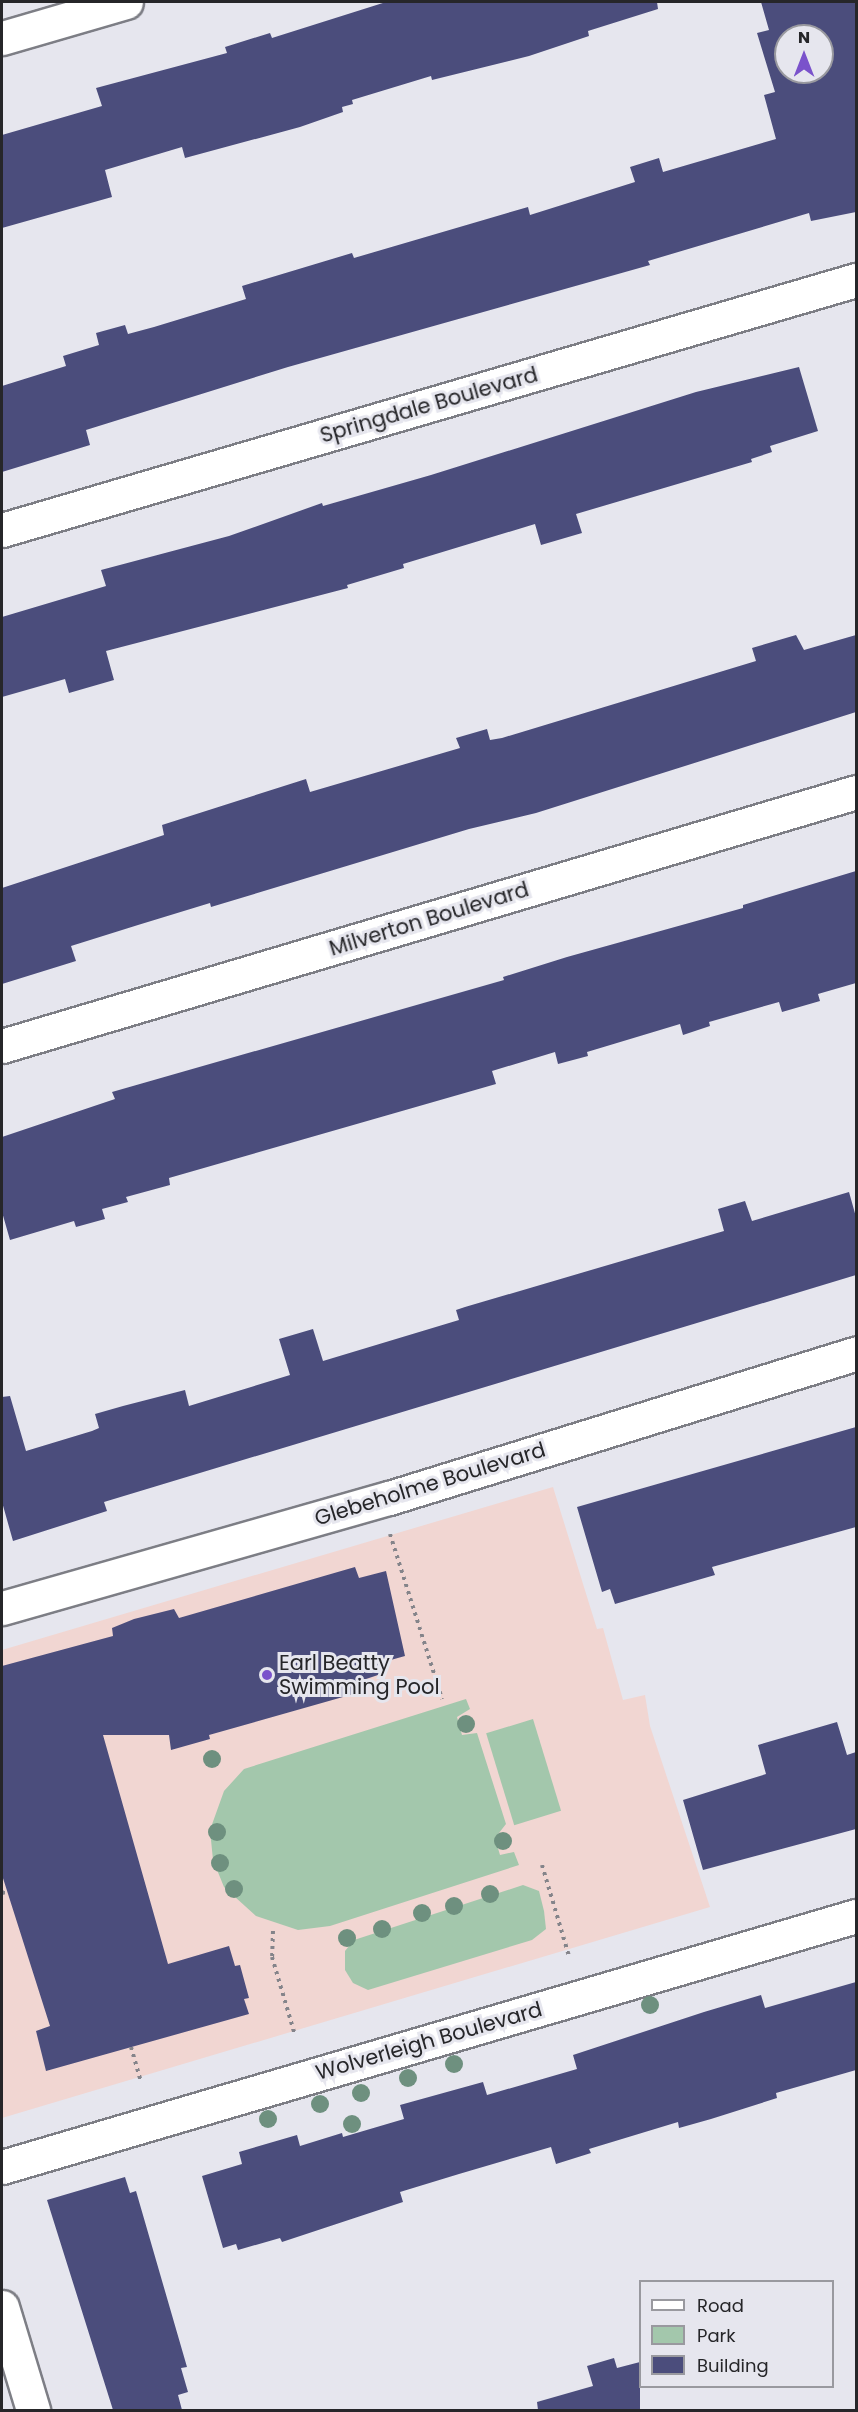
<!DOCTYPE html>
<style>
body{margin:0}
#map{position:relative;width:858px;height:2412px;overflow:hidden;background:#e6e6ee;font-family:Poppins,sans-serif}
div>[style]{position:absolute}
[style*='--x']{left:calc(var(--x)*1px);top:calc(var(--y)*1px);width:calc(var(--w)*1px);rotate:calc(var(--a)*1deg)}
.education>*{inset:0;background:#f1d6d2}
.green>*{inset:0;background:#a3c7ac;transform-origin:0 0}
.building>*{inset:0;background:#4b4d7c}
.path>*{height:4px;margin-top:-2px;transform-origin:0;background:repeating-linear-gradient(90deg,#84848a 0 3px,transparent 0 7.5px)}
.roads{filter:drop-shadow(2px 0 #7d7e85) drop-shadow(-2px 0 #7d7e85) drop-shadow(0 2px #7d7e85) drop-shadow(0 -2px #7d7e85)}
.minor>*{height:33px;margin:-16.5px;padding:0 16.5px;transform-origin:16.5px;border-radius:16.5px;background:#fff}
.trees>*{width:18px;height:18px;margin:-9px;border-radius:50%;background:#6e907f}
.dots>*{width:16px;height:16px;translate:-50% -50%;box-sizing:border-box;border:3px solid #e6e6ee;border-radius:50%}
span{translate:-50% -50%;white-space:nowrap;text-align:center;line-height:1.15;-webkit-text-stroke:6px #e6e6ee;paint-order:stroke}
.street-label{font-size:21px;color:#262629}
.poi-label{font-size:21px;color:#262629}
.left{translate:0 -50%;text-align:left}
.frame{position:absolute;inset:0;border:3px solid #262629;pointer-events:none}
.legend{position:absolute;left:639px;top:2280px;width:195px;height:108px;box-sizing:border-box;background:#e6e6ee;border:2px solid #99999f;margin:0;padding:8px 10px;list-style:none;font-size:18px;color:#262629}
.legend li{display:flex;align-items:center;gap:12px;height:30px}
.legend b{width:30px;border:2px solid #99999f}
.north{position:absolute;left:774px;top:24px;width:60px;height:60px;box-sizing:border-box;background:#e6e6ee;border:2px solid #99999f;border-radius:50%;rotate:0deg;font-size:16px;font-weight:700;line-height:24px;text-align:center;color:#262629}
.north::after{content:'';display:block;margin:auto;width:21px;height:27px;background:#7a52cb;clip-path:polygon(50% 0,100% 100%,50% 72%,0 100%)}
</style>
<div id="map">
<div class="education">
<i style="clip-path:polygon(553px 1487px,597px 1629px,603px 1628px,623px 1700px,645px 1695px,650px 1726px,710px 1907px,2px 2118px,2px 1650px)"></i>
</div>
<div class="green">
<i style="clip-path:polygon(466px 1699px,470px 1709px,457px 1717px,462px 1735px,477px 1733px,506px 1824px,495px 1838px,500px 1855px,514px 1852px,519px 1865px,330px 1926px,298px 1930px,256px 1916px,224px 1887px,213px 1860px,210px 1830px,224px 1791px,244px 1769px)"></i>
<i style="left:533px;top:1719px;width:96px;height:49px;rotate:73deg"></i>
<i style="clip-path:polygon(523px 1885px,539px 1891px,544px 1911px,546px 1929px,532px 1940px,368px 1990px,353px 1983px,345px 1970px,345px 1951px,354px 1940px)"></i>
</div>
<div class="building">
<i style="clip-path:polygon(386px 2px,657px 2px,658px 9px,588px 31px,589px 36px,529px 56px,432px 80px,431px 76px,352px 100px,353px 104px,342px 107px,343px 112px,300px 127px,185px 158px,182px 147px,105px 170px,112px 197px,2px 228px,2px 135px,102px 106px,96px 88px,227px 53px,225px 47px,270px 33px,272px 38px)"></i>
<i style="clip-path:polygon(evenodd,761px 2px,856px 2px,856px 212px,811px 221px,809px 213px,648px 261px,650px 265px,288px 367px,86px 430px,90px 445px,2px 472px,2px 386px,66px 366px,63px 356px,99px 345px,96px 333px,125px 325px,128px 334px,154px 327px,246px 299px,242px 286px,352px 253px,354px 258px,528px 207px,530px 215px,635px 182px,630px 167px,659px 158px,663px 172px,776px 139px,764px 95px,775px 92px,757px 33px,769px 30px,761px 2px,786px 36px,822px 36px,822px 72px,786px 72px,786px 36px)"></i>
<i style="clip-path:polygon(799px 367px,818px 431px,770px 446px,772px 452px,751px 459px,752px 462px,576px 514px,582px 533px,541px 545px,535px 524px,403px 564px,404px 568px,347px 585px,348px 588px,106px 651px,114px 680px,69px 693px,65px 679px,2px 697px,2px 617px,106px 586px,101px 570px,229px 536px,322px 503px,323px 506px,431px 475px,696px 392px)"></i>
<i style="clip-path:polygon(796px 635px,804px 650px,856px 635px,856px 712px,536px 813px,469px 829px,211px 907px,210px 903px,138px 925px,71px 946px,76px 961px,2px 984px,2px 888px,164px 835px,162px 825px,306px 779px,310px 792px,460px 748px,456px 738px,487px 729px,490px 740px,502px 738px,756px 661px,752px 648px)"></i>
<i style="clip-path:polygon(856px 871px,856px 983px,818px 994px,820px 1001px,782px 1012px,779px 1002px,709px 1022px,710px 1026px,683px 1035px,680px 1024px,587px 1052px,588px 1056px,558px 1064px,555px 1052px,492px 1071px,496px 1084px,169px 1178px,170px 1185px,126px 1197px,128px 1202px,102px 1209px,105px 1219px,76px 1227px,74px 1221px,10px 1240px,2px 1212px,2px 1137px,115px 1099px,112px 1092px,504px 980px,503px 977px,567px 957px,743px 908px,743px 905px)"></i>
<i style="clip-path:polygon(849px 1192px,856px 1217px,856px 1275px,104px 1502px,107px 1511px,13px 1541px,2px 1502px,2px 1397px,10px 1396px,26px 1451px,92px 1431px,99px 1428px,95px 1414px,123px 1406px,185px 1390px,189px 1406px,290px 1375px,279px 1339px,313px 1329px,323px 1361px,459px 1320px,456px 1310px,465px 1307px,724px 1231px,718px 1209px,745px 1201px,752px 1221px)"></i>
<i style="clip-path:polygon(856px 1427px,856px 1527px,712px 1567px,715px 1575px,615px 1604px,610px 1589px,602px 1592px,577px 1507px)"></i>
<i style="clip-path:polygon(355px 1567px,359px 1578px,386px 1571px,405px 1656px,380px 1663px,384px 1673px,354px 1683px,357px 1693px,209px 1735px,210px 1739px,171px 1750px,169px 1735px,103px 1735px,168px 1964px,229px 1946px,235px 1966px,240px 1965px,249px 1998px,244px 1999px,249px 2014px,46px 2071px,36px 2031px,50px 2026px,2px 1875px,2px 1666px,113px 1636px,112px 1628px,134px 1619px,174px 1609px,179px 1618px)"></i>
<i style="clip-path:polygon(837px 1722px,847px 1755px,856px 1752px,856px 1829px,703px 1870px,683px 1800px,766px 1774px,758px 1745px)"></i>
<i style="clip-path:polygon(856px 1982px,856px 2070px,776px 2093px,777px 2098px,711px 2119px,679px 2128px,678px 2122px,589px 2149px,591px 2153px,556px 2164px,551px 2147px,459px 2174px,400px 2192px,403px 2202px,282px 2242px,280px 2238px,238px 2250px,236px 2244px,223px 2248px,202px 2176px,242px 2164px,239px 2152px,297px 2135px,300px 2146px,342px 2133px,343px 2137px,404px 2119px,400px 2105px,483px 2082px,487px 2095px,577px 2069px,573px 2055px,704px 2012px,761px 1995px,765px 2008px)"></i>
<i style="clip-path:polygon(125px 2177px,130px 2193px,136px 2191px,187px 2367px,181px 2368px,188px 2392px,178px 2395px,182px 2410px,113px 2410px,47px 2200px)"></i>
<i style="clip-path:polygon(614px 2358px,617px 2368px,640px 2362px,640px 2410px,538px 2410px,537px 2402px,593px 2386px,587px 2366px)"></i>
</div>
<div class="path">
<i style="--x:390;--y:1534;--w:173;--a:72.5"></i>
<i style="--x:542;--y:1865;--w:95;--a:73.5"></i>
<i style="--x:2;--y:1893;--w:4;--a:-14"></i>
<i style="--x:273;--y:1931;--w:26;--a:92"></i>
<i style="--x:272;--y:1957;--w:81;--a:73.6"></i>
<i style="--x:131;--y:2047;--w:35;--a:74"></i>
</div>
<div class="roads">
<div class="minor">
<i style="--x:2;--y:38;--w:129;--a:-16.2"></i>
<i style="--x:2;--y:530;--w:890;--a:-16.32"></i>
<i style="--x:2;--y:1046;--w:891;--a:-16.56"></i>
<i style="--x:2;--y:1608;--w:402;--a:-15.9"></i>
<i style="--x:389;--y:1498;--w:489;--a:-17.2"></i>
<i style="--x:2;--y:2167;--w:890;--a:-16.38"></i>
<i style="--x:2;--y:2307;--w:108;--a:73.2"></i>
</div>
</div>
<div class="trees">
<i style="left:466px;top:1724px"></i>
<i style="left:212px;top:1759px"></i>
<i style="left:217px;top:1832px"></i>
<i style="left:503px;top:1841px"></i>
<i style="left:220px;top:1863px"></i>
<i style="left:234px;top:1889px"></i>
<i style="left:490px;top:1894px"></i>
<i style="left:454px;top:1906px"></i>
<i style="left:422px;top:1913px"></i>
<i style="left:382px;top:1929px"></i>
<i style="left:347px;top:1938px"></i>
<i style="left:650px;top:2005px"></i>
<i style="left:454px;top:2064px"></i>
<i style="left:408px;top:2078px"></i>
<i style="left:361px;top:2093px"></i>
<i style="left:320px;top:2104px"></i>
<i style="left:268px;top:2119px"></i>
<i style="left:352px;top:2124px"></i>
</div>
<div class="dots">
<i style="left:267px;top:1675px;background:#7a52cb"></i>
</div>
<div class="street-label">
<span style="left:429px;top:405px;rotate:-16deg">Springdale Boulevard</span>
<span style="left:429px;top:919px;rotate:-17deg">Milverton Boulevard</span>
<span style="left:430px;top:1484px;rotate:-17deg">Glebeholme Boulevard</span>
<span style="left:429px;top:2041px;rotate:-16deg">Wolverleigh Boulevard</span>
</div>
<div class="poi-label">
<span class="left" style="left:279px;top:1675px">Earl Beatty<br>Swimming Pool</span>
</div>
<div class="frame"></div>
<ul class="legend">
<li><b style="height:8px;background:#fff"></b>Road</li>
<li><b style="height:16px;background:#a3c7ac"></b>Park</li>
<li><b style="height:16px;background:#4b4d7c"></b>Building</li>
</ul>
<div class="north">N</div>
</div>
